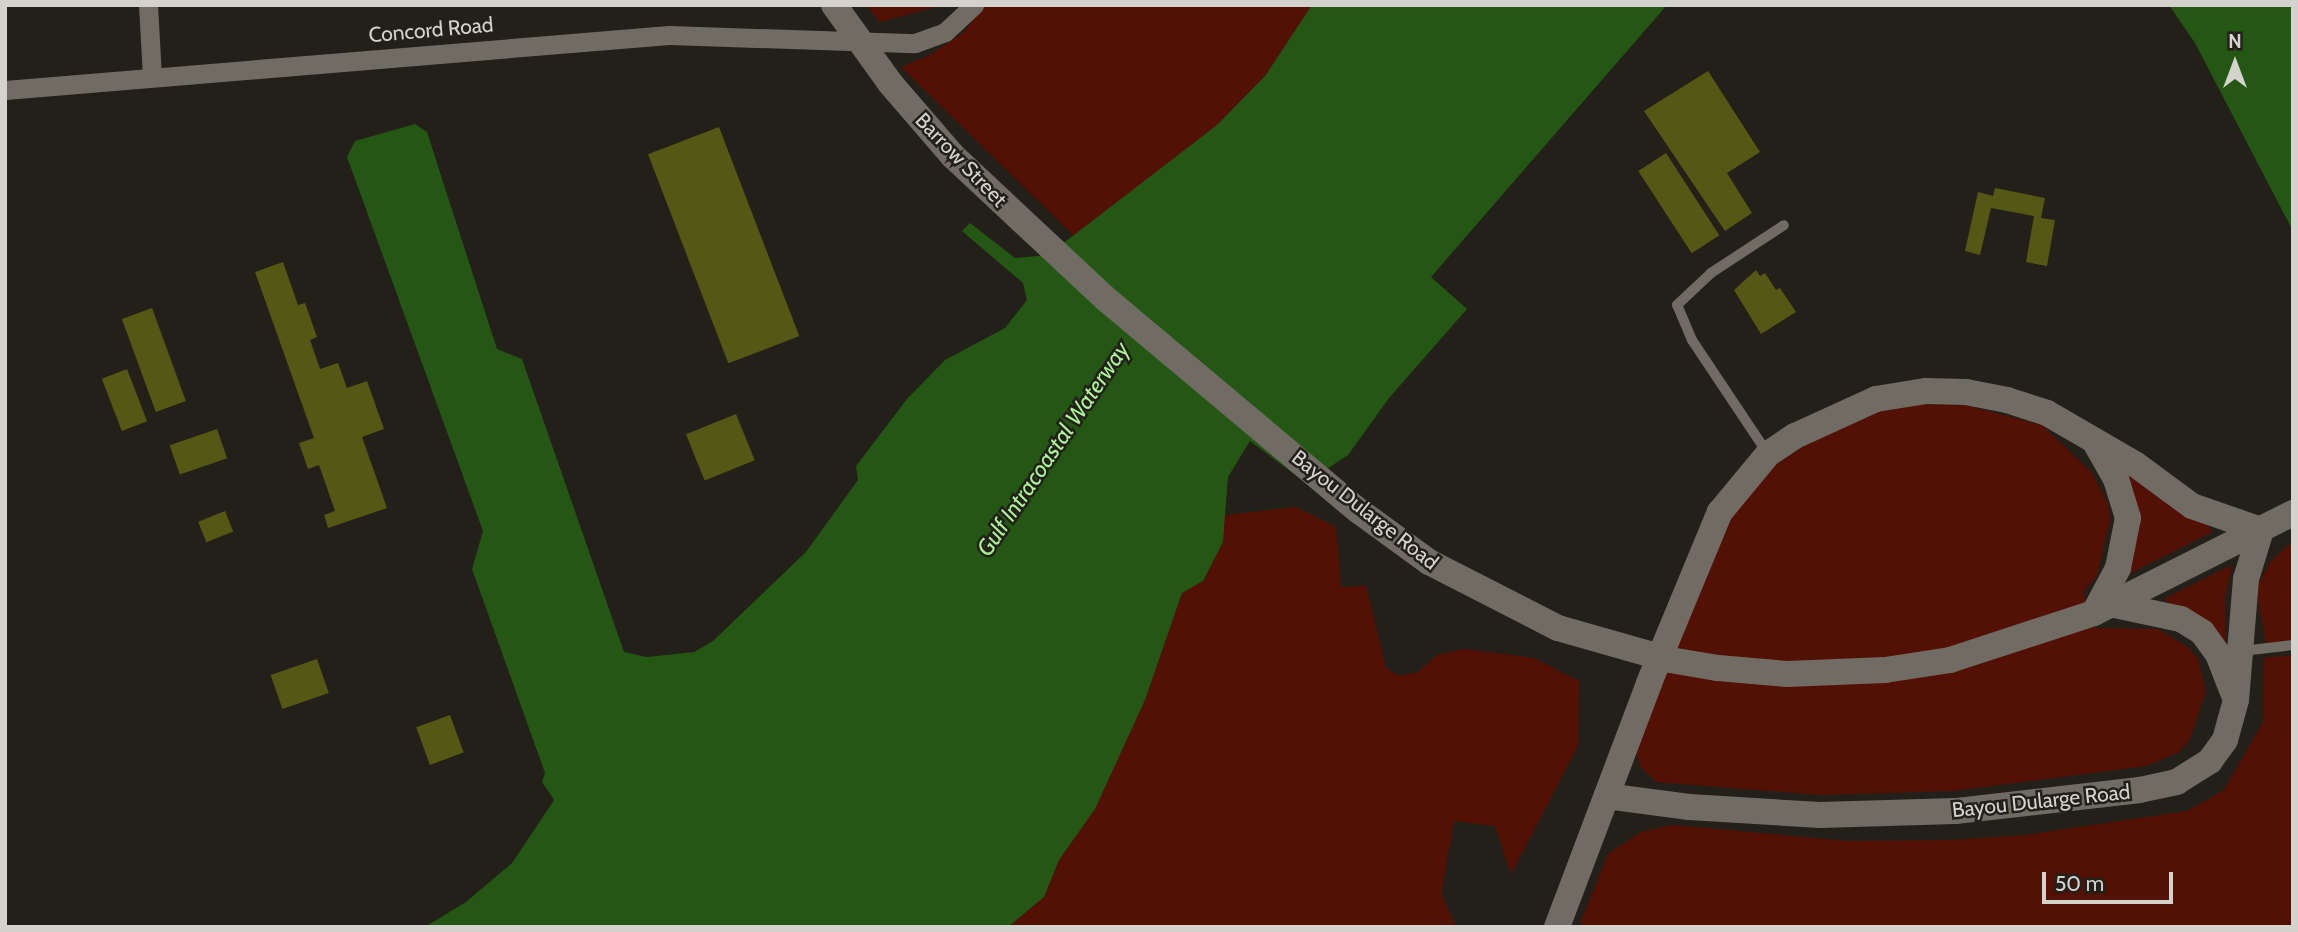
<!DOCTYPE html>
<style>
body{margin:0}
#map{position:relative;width:2298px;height:932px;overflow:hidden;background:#232019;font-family:Cabin,sans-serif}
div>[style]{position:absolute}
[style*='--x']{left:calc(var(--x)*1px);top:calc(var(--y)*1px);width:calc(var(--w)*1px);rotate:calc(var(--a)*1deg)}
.green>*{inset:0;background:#531005}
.water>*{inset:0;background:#245614}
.building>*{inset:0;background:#545814;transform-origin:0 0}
.lane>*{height:10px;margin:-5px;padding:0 5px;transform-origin:5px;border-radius:5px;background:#706c64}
.street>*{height:19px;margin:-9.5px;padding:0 9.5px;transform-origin:9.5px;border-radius:9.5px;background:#706c64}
.secondary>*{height:26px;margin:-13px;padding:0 13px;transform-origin:13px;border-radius:13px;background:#706c64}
span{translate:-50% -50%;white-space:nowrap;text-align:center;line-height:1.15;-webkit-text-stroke:5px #232019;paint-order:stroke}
.street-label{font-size:21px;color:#d4d2cd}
.water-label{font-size:23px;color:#abf398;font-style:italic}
.frame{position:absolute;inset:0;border:7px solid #d4d2cd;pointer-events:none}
.north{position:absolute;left:2200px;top:28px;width:70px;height:70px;-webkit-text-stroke:5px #232019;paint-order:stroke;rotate:0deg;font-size:19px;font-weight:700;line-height:28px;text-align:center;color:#d4d2cd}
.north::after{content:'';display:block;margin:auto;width:24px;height:32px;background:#d4d2cd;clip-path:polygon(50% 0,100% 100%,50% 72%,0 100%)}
.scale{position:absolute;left:2042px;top:872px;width:131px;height:32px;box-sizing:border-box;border:4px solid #d4d2cd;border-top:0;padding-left:9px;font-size:21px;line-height:24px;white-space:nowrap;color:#d4d2cd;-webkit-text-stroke:5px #232019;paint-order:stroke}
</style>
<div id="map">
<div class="green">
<i style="clip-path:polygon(867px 5px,944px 5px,879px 22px)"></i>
<i style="clip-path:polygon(985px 5px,1312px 5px,1265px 76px,1217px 125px,1074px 236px,901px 67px,930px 55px,964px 32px)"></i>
<i style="clip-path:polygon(1907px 404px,1965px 405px,2042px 425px,2092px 473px,2108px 504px,2110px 520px,2097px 575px,2083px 593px,2095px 628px,2158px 629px,2189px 648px,2198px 659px,2206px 691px,2190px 739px,2179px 752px,2147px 766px,1952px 791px,1822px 795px,1656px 782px,1641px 767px,1634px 745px,1702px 564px,1757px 477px,1844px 420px)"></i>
<i style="clip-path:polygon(2119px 469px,2208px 525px,2212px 532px,2121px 578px)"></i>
<i style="clip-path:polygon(1296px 507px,1336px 527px,1341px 587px,1366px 586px,1386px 668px,1399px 676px,1418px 672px,1437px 655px,1464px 649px,1534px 658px,1579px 681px,1578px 746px,1511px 874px,1495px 826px,1454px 821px,1441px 894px,1456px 927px,1008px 927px,1044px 897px,1059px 860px,1095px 809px,1145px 700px,1182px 593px,1203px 581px,1223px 542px,1225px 515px)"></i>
<i style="clip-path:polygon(2293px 541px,2293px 640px,2266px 643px,2256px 589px,2270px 562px)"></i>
<i style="clip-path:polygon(2232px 565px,2225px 596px,2226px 648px,2164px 599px)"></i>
<i style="clip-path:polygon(2293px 655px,2293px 927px,1579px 927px,1608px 854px,1641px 832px,1673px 825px,1847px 841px,1952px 840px,2026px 835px,2187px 811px,2224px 790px,2263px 722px,2264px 658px)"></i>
</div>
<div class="water">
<i style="clip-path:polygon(1312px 5px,1667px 5px,1431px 277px,1467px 309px,1389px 398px,1348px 455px,1306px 483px,1250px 441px,1228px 477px,1223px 542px,1203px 581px,1182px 593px,1145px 700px,1095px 809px,1059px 860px,1044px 897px,1008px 927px,425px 927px,466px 902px,512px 863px,554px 800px,542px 782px,545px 773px,472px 569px,483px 531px,347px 157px,355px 141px,415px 124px,427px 132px,497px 349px,522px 359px,624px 652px,647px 657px,694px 652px,713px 641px,806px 552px,858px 480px,856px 466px,907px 399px,945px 360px,1005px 328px,1027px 300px,1023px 283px,962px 231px,970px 223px,1015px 258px,1048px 255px,1217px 125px,1265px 76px)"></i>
<i style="clip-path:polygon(2169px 5px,2293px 5px,2293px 231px,2195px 43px)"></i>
</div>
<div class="building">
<i style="clip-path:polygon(1708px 71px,1760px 152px,1727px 173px,1752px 213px,1725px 231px,1644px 111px)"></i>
<i style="left:719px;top:127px;width:224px;height:76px;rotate:69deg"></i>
<i style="left:1666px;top:153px;width:98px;height:33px;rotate:57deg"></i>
<i style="clip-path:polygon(1995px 188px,2045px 198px,2041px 218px,2055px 220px,2047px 266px,2026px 262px,2034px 216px,1991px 208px,1980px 255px,1965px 251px,1978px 192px,1993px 196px)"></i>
<i style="clip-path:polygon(283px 262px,298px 305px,305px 303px,317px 337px,310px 340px,320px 369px,338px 363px,347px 388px,367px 381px,384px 429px,362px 437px,387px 508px,328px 528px,324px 515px,335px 511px,319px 465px,308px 469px,299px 443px,314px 438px,255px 272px)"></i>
<i style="clip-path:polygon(1756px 270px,1760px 276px,1765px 273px,1776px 290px,1780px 288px,1796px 312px,1761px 334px,1734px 290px)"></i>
<i style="left:152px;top:308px;width:99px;height:32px;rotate:70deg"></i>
<i style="left:127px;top:369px;width:56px;height:27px;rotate:69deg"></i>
<i style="left:736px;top:414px;width:50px;height:54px;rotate:68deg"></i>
<i style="left:217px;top:429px;width:31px;height:50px;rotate:71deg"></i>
<i style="left:225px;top:511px;width:22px;height:29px;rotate:68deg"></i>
<i style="left:317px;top:659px;width:36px;height:49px;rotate:71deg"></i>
<i style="left:450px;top:715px;width:40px;height:36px;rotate:70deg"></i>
</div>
<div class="lane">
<i style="--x:1768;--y:454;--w:137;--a:-123.7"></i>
<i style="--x:1692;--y:340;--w:38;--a:-113"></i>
<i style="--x:1677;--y:305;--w:47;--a:-43.3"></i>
<i style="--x:1711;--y:273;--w:87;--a:-33.3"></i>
<i style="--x:2242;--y:651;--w:51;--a:-6.7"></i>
</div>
<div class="street">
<i style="--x:148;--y:5;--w:71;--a:86.8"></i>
<i style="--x:5;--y:90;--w:666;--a:-4.74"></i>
<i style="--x:669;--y:35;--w:246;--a:1.9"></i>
<i style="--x:915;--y:43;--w:32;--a:-20"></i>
<i style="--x:945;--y:32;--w:40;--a:-43"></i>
</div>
<div class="secondary">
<i style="--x:834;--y:5;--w:96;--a:54.3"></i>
<i style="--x:890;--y:83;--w:96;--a:49.2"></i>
<i style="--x:953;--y:156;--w:209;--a:43.1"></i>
<i style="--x:1106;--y:299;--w:330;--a:40"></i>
<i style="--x:1359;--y:511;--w:87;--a:36.1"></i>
<i style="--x:1429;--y:562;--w:145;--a:27.1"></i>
<i style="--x:1558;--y:628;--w:116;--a:15.9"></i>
<i style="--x:1670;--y:660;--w:49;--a:9.5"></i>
<i style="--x:1718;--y:668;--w:69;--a:5"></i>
<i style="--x:1787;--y:674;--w:98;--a:-2.3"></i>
<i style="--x:1885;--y:670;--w:66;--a:-8.7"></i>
<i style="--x:1950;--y:660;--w:151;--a:-18.1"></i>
<i style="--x:2094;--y:613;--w:223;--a:-26.7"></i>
<i style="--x:2115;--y:605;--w:67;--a:12"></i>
<i style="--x:2181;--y:619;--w:25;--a:32"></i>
<i style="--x:2202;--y:632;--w:27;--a:54"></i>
<i style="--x:2218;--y:654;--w:44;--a:68.7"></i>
<i style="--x:2094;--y:613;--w:51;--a:-61.9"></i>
<i style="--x:2118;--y:568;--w:51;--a:-78.7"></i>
<i style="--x:2128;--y:518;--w:41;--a:-107.1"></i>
<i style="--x:2116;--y:479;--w:43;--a:-119.6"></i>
<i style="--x:1557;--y:927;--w:261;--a:-69.3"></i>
<i style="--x:1649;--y:683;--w:185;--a:-67.5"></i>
<i style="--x:1720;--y:512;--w:75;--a:-50.4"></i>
<i style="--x:1768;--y:454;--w:32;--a:-34"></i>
<i style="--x:1795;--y:436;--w:89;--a:-24.6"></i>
<i style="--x:1876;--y:399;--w:51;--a:-9.1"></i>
<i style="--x:1926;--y:391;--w:40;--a:1.4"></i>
<i style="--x:1966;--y:392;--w:42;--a:11"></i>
<i style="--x:2007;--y:400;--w:42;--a:18"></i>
<i style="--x:2047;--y:413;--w:102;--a:30.1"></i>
<i style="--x:2135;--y:464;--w:71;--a:36.4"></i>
<i style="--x:2192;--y:506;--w:73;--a:19.2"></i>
<i style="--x:2261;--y:530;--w:51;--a:107"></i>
<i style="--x:2246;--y:579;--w:121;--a:94.7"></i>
<i style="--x:2236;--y:700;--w:41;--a:105.4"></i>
<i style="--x:2225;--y:740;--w:26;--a:126"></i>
<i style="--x:2210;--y:761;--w:39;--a:148"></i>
<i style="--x:2177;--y:782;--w:38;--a:168"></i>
<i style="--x:2140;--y:790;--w:186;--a:173.5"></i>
<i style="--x:1955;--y:811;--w:135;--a:178.3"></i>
<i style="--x:1820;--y:815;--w:131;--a:-176.5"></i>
<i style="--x:1689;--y:807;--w:83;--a:-172.4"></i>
</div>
<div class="street-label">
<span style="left:431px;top:30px;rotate:-5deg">Concord Road</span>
<span style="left:961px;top:160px;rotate:46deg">Barrow Street</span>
<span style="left:1365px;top:510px;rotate:38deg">Bayou Dularge Road</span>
<span style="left:2041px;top:801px;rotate:-6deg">Bayou Dularge Road</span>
</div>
<div class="water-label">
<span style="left:1053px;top:449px;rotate:-56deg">Gulf Intracoastal Waterway</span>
</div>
<div class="frame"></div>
<div class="north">N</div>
<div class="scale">50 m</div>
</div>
